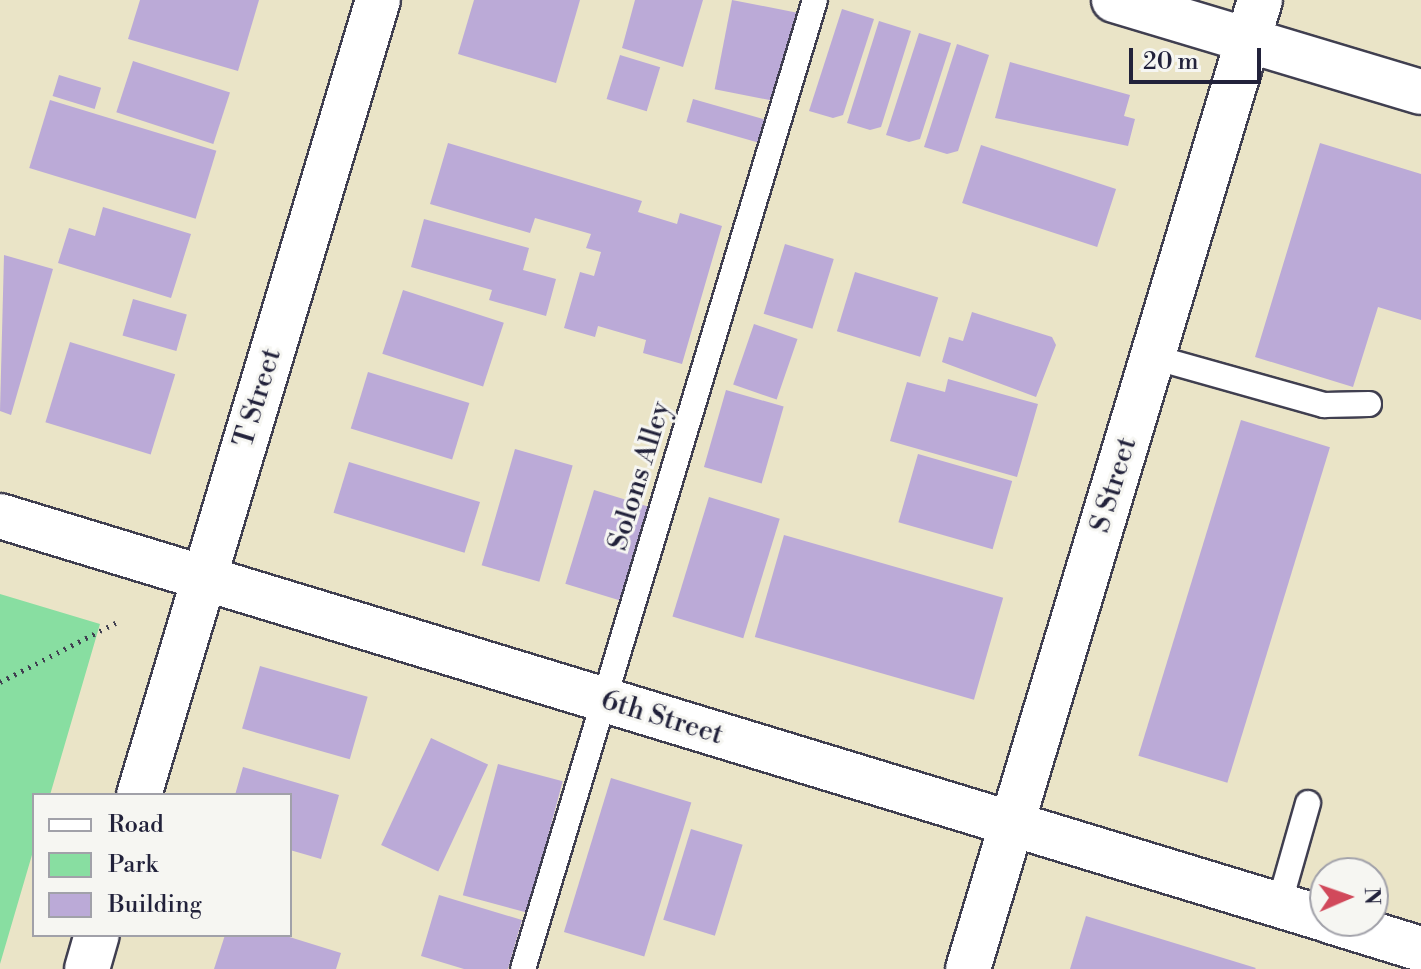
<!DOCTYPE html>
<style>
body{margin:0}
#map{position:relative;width:1421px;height:969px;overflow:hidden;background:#eae4c7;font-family:"Libre Bodoni",serif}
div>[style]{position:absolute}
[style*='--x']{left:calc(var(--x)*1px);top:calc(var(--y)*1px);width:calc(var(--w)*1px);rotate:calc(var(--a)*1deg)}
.green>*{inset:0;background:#88dea1}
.building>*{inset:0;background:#bbaad7;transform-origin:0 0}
.path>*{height:5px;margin-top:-2.5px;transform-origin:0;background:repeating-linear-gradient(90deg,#403f50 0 2px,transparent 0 8px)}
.roads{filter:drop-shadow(2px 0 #403f50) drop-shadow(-2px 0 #403f50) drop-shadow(0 2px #403f50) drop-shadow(0 -2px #403f50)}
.lane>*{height:24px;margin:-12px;padding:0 12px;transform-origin:12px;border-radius:12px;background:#fff}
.street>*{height:44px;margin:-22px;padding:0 22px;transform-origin:22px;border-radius:22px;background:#fff}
.secondary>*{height:44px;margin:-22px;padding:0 22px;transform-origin:22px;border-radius:22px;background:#fff}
span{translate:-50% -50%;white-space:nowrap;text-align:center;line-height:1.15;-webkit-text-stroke:6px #f6f6f2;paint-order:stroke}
.street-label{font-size:28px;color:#22223b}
.legend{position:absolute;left:32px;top:793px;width:260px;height:144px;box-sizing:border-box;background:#f6f6f2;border:2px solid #a1a1a9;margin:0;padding:10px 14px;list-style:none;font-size:24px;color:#22223b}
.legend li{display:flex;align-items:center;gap:16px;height:40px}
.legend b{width:40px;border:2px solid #a1a1a9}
.north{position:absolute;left:1309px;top:857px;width:80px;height:80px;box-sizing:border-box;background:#f6f6f2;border:2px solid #a1a1a9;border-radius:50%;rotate:88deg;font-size:22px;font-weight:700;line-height:32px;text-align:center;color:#22223b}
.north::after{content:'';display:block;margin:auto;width:28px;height:36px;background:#d1495b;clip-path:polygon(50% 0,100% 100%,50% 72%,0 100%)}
.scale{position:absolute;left:1129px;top:48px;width:132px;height:36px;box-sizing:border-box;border:4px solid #22223b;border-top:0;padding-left:10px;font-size:24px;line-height:28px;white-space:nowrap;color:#22223b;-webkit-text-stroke:6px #f6f6f2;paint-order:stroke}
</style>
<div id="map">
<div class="green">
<i style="clip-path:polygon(0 594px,100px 624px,50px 795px,34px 795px,34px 848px,0 964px)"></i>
</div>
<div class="building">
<i style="clip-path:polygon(140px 0,259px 0,238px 71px,128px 39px)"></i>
<i style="clip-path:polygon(474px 0,580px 0,556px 83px,458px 54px)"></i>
<i style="clip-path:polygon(635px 0,703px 0,683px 67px,622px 48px)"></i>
<i style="left:732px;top:0;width:69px;height:91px;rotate:11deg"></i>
<i style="clip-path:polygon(842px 9px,874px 19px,843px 115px,833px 118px,809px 111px)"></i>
<i style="clip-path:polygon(879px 21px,911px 31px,881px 127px,870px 130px,847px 123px)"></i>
<i style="clip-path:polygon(919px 33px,951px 43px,920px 139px,909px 142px,886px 135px)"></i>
<i style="clip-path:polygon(957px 44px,989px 55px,958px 151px,947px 154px,924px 147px)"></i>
<i style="left:620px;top:55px;width:42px;height:46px;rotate:17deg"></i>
<i style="left:133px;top:61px;width:102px;height:54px;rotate:18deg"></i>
<i style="clip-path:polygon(1010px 62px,1130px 95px,1124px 116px,1135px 119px,1128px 146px,995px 118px)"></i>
<i style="left:59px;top:75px;width:44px;height:22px;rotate:17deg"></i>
<i style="left:693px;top:99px;width:79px;height:24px;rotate:16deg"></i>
<i style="left:50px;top:100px;width:174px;height:71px;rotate:17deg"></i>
<i style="clip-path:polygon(448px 143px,642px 201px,638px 212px,677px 224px,680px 213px,722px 226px,682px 364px,643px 353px,646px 340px,598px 326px,595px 337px,564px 328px,580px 272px,594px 276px,601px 252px,586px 248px,591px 234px,535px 218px,530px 233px,430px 204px)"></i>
<i style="clip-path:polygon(1320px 143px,1421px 174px,1421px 320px,1378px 307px,1353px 387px,1255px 357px)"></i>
<i style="left:981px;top:145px;width:142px;height:61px;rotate:18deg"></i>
<i style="clip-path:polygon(103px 207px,191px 234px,171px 298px,58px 263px,69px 228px,95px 236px)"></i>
<i style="clip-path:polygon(424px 219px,529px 248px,523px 270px,556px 279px,546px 316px,489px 300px,492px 290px,411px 267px)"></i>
<i style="left:785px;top:244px;width:51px;height:73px;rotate:17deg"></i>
<i style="clip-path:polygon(4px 255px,53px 269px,11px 415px,0 411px)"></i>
<i style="left:855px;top:272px;width:87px;height:62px;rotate:17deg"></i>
<i style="left:403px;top:290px;width:106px;height:67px;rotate:18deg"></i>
<i style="left:133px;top:299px;width:56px;height:38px;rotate:16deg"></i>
<i style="clip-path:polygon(972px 312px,1052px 337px,1056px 345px,1036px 397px,942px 362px,949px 337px,963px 341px)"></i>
<i style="left:754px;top:324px;width:46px;height:64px;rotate:19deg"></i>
<i style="left:70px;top:342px;width:110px;height:84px;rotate:17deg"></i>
<i style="left:368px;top:372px;width:106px;height:59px;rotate:17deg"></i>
<i style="clip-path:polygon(948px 379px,1038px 404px,1017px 477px,890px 441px,907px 382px,945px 392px)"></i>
<i style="left:726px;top:390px;width:60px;height:80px;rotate:16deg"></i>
<i style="left:1241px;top:420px;width:93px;height:351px;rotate:17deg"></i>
<i style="left:515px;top:449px;width:60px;height:121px;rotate:16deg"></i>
<i style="left:918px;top:454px;width:98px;height:71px;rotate:16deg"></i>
<i style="left:349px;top:462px;width:137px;height:53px;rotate:17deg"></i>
<i style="left:594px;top:490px;width:59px;height:98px;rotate:17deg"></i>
<i style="left:709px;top:497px;width:74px;height:125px;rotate:17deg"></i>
<i style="left:784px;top:535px;width:228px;height:106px;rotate:16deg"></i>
<i style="left:260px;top:666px;width:112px;height:65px;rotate:16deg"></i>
<i style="left:431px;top:738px;width:63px;height:118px;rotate:25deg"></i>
<i style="left:498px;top:764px;width:67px;height:136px;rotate:15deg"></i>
<i style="clip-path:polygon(243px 767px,339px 795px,321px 859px,290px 850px,290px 795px,235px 795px)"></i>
<i style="left:611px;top:778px;width:84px;height:161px;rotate:17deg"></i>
<i style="left:691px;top:829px;width:54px;height:95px;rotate:17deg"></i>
<i style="clip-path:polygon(439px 895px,522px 920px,508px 969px,464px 969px,421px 956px)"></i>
<i style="clip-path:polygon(1086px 916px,1256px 968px,1255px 969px,1070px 969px)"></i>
<i style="clip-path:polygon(225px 935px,283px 935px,341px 953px,336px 969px,214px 969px)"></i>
</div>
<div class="path">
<i style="--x:0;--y:682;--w:134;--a:-27.1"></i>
</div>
<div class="roads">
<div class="lane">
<i style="--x:1153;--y:357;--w:178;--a:15.7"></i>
<i style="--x:1324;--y:405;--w:45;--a:-1.3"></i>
<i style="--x:1279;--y:905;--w:106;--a:-74.1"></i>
<i style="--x:523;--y:969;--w:1012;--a:-73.23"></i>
</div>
<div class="street">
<i style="--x:0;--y:516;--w:1385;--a:16.92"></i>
<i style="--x:1330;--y:921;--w:95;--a:17.1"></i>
<i style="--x:968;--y:969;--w:1012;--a:-73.23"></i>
</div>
<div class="secondary">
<i style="--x:1114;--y:0;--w:320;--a:16.7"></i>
<i style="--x:139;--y:795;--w:830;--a:-73.27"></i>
<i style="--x:87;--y:969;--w:35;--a:-74"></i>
</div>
</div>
<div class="street-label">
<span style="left:258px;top:398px;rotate:-73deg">T Street</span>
<span style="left:640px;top:476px;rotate:-73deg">Solons Alley</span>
<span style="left:1114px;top:485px;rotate:-73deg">S Street</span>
<span style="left:662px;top:718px;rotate:17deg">6th Street</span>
</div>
<ul class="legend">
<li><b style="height:10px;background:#fff"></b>Road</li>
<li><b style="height:22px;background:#88dea1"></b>Park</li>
<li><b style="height:22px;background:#bbaad7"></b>Building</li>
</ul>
<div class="north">N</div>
<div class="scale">20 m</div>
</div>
